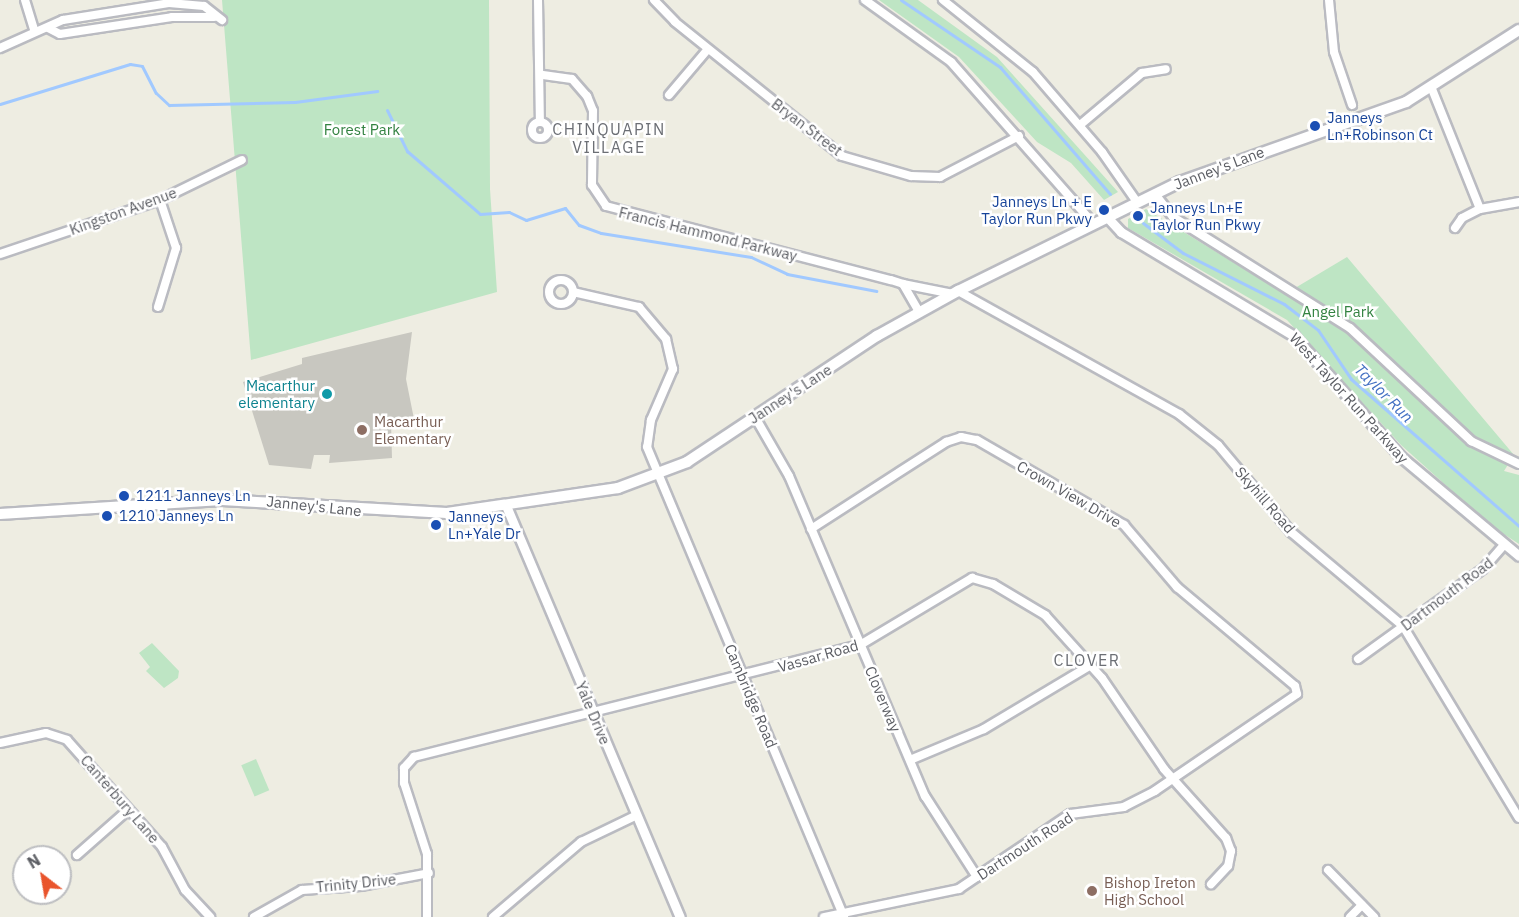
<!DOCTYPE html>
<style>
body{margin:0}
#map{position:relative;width:1519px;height:917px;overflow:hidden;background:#eeede2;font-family:"IBM Plex Sans",sans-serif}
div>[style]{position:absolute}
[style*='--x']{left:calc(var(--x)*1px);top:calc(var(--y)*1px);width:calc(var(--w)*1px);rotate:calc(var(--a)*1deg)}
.green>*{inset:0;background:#bee5c4;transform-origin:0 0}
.stream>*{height:3px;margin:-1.5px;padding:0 1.5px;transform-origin:1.5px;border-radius:1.5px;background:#a1c9ff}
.building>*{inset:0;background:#c8c7c0}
.roads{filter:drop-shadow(2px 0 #babbc1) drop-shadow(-2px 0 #babbc1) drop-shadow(0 2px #babbc1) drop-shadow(0 -2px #babbc1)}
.minor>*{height:8px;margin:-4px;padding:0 4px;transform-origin:4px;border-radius:4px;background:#fff}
.minor>.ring{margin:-4px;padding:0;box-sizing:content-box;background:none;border:8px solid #fff;border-radius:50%}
.tertiary>*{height:9px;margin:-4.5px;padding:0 4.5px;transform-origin:4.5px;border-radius:4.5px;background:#fff}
.secondary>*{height:10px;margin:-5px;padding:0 5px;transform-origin:5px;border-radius:5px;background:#fff}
.dots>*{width:16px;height:16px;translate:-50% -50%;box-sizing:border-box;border:3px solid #fff;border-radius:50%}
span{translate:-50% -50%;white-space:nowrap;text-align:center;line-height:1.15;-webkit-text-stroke:5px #fff;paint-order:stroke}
.transit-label{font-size:15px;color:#164399}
.left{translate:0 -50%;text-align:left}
.right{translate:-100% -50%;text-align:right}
.street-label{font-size:15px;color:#5b5d63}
.park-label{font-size:15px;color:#338241}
.culture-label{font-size:15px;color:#0d838f}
.education-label{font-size:15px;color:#785e54}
.neighbourhood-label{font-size:16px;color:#6c6f75;letter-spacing:1.5px}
.water-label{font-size:16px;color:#4370c3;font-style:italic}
.north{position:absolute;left:12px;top:845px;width:60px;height:60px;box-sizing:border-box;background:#fff;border:2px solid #bdbec1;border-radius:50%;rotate:329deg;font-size:16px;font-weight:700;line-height:24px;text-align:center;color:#5b5d63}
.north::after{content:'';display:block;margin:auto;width:21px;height:27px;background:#e9542c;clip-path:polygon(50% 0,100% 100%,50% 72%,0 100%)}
</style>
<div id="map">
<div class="green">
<i style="clip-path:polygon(222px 0,489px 0,490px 189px,497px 292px,251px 360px)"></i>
<i style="clip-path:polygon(879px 0,918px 0,997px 57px,1118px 192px,1104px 200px,1071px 163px,1037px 142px,959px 57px)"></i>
<i style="clip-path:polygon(1146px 209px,1285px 294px,1347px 257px,1514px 455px,1504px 471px,1519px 475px,1519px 544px,1490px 525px,1401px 445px,1287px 320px,1128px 228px,1128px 219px)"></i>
<i style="clip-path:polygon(152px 643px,179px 671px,178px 678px,164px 688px,146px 671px,150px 667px,139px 653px)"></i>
<i style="left:256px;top:759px;width:34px;height:16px;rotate:67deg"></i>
</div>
<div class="stream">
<i style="--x:901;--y:0;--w:120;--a:34.1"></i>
<i style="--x:1000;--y:67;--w:168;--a:49.1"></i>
<i style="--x:0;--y:104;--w:136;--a:-17.1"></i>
<i style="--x:130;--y:64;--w:12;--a:9"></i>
<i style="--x:142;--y:66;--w:30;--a:63"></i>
<i style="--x:156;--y:93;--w:18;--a:43"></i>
<i style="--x:169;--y:105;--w:126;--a:-1.4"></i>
<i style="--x:295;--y:102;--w:83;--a:-7.6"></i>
<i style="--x:387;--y:110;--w:46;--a:64"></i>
<i style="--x:407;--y:151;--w:96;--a:40.8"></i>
<i style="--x:480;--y:214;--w:29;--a:-4"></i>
<i style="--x:509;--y:212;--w:19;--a:25"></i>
<i style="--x:526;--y:220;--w:41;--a:-17.1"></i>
<i style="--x:565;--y:208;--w:22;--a:51"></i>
<i style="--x:579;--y:225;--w:23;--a:20"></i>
<i style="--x:601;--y:233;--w:152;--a:9.1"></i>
<i style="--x:751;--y:257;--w:40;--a:25"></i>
<i style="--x:787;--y:274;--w:91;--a:10.8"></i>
<i style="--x:1143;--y:223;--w:50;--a:36.9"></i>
<i style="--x:1183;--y:253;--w:113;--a:26.8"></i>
<i style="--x:1284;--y:304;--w:43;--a:37.4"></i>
<i style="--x:1318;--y:330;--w:59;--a:56"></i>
<i style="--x:1351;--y:379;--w:223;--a:41.2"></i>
</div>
<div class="building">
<i style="clip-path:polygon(412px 332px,406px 379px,414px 419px,391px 422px,392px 458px,329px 463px,330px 455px,314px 455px,311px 469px,269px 465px,243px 382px,302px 364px,302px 358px)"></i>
</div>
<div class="roads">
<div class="minor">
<i style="--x:25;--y:0;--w:31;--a:73"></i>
<i style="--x:538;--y:0;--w:121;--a:89.1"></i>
<i style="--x:654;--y:0;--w:30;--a:46"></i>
<i style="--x:675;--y:22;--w:214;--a:38.7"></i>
<i style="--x:842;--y:156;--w:72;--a:16.2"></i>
<i style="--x:911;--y:176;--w:29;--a:2"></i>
<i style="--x:940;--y:177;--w:89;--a:-27.4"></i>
<i style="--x:865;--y:0;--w:106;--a:35.8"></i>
<i style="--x:951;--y:62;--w:216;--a:48.6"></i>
<i style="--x:943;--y:0;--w:115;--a:38.7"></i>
<i style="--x:1033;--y:72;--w:106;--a:49.2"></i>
<i style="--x:1102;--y:152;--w:61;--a:55"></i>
<i style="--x:1329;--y:0;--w:52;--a:84.5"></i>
<i style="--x:1334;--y:52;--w:56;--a:71.2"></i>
<i style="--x:48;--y:28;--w:13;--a:27"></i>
<i style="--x:60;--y:34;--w:113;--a:-8.6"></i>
<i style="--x:172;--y:17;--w:42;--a:0"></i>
<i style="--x:0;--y:48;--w:69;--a:-24"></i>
<i style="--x:63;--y:20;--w:107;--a:-9.1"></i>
<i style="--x:169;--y:3;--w:35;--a:5"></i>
<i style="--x:204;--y:6;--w:23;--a:38"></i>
<i style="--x:543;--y:75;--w:29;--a:8"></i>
<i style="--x:572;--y:79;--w:23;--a:49"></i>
<i style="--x:587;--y:96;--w:16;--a:68"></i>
<i style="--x:593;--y:111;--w:74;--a:90.8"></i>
<i style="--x:592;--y:185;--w:25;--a:56"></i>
<i style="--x:606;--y:206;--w:294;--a:14.6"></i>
<i style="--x:891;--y:280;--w:13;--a:18"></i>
<i style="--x:903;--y:284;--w:32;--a:60"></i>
<i style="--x:1432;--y:89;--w:129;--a:68.2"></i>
<i style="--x:669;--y:95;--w:60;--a:-49.7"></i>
<i class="ring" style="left:532px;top:122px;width:8px;height:8px"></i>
<i style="--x:1080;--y:125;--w:81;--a:-40"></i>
<i style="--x:1142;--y:73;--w:24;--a:-9"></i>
<i style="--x:1155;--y:194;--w:29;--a:52"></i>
<i style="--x:1173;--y:217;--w:209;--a:32.1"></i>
<i style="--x:1350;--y:328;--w:166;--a:43"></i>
<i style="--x:1471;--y:441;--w:53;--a:25.6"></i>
<i style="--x:1455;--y:228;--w:12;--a:-55"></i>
<i style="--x:1462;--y:218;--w:20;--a:-27"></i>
<i style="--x:1480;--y:209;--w:40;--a:-10"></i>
<i style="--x:0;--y:254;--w:169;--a:-18.6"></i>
<i style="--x:160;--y:200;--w:91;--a:-26"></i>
<i class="ring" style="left:549px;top:280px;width:16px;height:16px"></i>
<i style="--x:903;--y:284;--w:51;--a:11.3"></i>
<i style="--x:958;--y:291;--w:253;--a:29.1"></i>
<i style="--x:1179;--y:414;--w:50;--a:38.5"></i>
<i style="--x:1218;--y:445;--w:114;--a:50"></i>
<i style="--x:1291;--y:532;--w:146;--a:40"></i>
<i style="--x:1403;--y:626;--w:224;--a:58.9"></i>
<i style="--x:573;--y:292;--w:68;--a:12.8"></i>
<i style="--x:639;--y:307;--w:42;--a:49.8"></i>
<i style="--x:666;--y:339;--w:31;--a:77"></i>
<i style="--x:673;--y:369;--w:56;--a:113.3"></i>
<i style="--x:651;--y:420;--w:27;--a:98"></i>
<i style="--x:647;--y:447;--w:510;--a:67.26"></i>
<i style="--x:158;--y:307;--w:62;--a:-73"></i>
<i style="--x:176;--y:248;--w:51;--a:-108.4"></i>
<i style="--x:755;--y:417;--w:68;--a:60"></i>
<i style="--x:789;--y:476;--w:348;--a:67"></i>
<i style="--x:925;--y:796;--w:96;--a:57.3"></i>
<i style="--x:811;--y:529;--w:161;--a:-32.8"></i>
<i style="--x:946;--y:442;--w:16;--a:-18"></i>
<i style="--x:961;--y:437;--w:16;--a:11"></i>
<i style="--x:977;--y:440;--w:170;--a:30"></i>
<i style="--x:1124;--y:525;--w:82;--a:49.5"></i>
<i style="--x:1177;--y:587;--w:154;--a:40"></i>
<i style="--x:1295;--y:686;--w:8;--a:76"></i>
<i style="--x:1297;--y:694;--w:172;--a:145.7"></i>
<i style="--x:1155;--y:791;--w:35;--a:153"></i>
<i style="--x:1124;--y:807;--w:54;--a:172.6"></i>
<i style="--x:1070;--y:814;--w:134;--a:146"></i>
<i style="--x:959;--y:889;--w:138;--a:168.3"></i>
<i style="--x:1358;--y:659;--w:154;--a:-35.8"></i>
<i style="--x:1483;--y:569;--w:30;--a:-49"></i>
<i style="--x:0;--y:743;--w:47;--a:-12.3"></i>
<i style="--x:46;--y:733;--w:22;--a:18"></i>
<i style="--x:67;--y:740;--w:143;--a:48.4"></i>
<i style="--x:162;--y:847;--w:49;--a:61.9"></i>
<i style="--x:185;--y:890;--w:37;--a:47"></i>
<i style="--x:910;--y:760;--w:80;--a:-22.7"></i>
<i style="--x:984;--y:729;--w:125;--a:-30.9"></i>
<i style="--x:77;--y:855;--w:68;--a:-41.4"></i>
<i style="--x:1328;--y:870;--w:66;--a:45.6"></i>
<i style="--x:254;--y:917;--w:55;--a:-29.4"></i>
<i style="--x:302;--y:890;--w:59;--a:-3.9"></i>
<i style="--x:361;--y:886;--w:69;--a:-10.8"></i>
<i style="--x:427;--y:917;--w:63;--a:-90"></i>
<i style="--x:427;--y:854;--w:75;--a:-107.9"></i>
<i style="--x:404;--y:783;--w:15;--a:-90"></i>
<i style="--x:404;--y:768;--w:15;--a:-48"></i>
<i style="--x:414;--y:757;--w:460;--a:-14.1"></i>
<i style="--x:860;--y:645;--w:131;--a:-30.9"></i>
<i style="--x:972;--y:578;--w:22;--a:16"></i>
<i style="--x:993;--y:584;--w:61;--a:30.8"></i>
<i style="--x:1045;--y:615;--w:85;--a:47.9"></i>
<i style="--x:1102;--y:678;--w:110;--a:55.7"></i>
<i style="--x:1164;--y:769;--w:93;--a:48.1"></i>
<i style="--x:1226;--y:838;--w:14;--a:69"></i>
<i style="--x:1231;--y:851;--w:15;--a:101"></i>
<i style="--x:1228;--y:866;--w:25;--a:133"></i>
<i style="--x:493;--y:917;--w:116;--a:-40.4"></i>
<i style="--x:581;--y:842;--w:62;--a:-25.7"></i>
<i style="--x:1350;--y:917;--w:17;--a:-45"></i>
</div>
<div class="tertiary">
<i style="--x:1107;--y:217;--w:21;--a:47"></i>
<i style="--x:1121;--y:232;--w:202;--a:31"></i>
<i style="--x:1294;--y:336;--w:160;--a:48.5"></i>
<i style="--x:1400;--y:456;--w:155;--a:40"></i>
<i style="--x:507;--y:508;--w:444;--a:67.1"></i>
</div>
<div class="secondary">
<i style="--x:0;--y:514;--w:222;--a:-3.6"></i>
<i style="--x:222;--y:500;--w:225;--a:3.3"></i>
<i style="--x:447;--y:513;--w:173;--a:-8.3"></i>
<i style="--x:618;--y:488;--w:74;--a:-20.6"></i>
<i style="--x:687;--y:462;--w:228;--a:-33.6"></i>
<i style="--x:877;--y:336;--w:93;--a:-29.1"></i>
<i style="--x:958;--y:291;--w:247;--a:-26.2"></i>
<i style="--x:1180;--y:182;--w:240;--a:-19.5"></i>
<i style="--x:1406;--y:102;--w:134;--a:-32.5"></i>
</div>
</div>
<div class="dots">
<i style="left:1315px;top:126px;background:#1a4fb4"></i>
<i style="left:1104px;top:210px;background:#1a4fb4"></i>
<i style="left:1138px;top:216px;background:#1a4fb4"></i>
<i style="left:327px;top:394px;background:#0f9aa8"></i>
<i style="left:362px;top:430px;background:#8d6e63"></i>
<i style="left:124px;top:496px;background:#1a4fb4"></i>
<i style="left:107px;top:516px;background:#1a4fb4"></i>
<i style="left:436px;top:525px;background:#1a4fb4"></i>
<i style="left:1092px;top:891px;background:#8d6e63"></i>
</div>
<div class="transit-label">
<span class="left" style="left:1327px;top:126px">Janneys<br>Ln+Robinson Ct</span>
<span class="right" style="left:1092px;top:210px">Janneys Ln + E<br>Taylor Run Pkwy</span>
<span class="left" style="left:1150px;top:216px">Janneys Ln+E<br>Taylor Run Pkwy</span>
<span class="left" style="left:136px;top:496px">1211 Janneys Ln</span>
<span class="left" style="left:119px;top:516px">1210 Janneys Ln</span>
<span class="left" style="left:448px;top:525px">Janneys<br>Ln+Yale Dr</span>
</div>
<div class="street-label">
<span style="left:807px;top:127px;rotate:37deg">Bryan Street</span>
<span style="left:1219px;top:168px;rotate:-21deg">Janney's Lane</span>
<span style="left:123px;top:211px;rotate:-20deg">Kingston Avenue</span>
<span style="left:708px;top:234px;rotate:14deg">Francis Hammond Parkway</span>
<span style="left:790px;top:394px;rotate:-33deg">Janney's Lane</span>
<span style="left:1349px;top:398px;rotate:48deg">West Taylor Run Parkway</span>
<span style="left:1069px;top:494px;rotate:30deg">Crown View Drive</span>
<span style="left:1265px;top:500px;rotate:49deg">Skyhill Road</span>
<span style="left:314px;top:506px;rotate:6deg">Janney's Lane</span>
<span style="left:1447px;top:594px;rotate:-37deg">Dartmouth Road</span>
<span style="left:818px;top:656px;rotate:-16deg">Vassar Road</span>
<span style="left:751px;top:696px;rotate:67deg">Cambridge Road</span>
<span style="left:883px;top:699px;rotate:67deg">Cloverway</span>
<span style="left:593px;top:713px;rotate:67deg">Yale Drive</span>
<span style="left:120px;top:799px;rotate:49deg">Canterbury Lane</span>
<span style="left:1025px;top:846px;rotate:-33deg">Dartmouth Road</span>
<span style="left:356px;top:883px;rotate:-6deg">Trinity Drive</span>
</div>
<div class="park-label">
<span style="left:362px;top:130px">Forest Park</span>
<span style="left:1338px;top:312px">Angel Park</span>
</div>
<div class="culture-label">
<span class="right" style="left:315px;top:394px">Macarthur<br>elementary</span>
</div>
<div class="education-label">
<span class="left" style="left:374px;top:430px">Macarthur<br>Elementary</span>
<span class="left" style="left:1104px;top:891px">Bishop Ireton<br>High School</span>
</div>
<div class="neighbourhood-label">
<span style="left:609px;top:138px">CHINQUAPIN<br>VILLAGE</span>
<span style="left:1087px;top:660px">CLOVER</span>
</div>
<div class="water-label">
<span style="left:1384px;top:393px;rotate:45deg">Taylor Run</span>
</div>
<div class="north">N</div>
</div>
